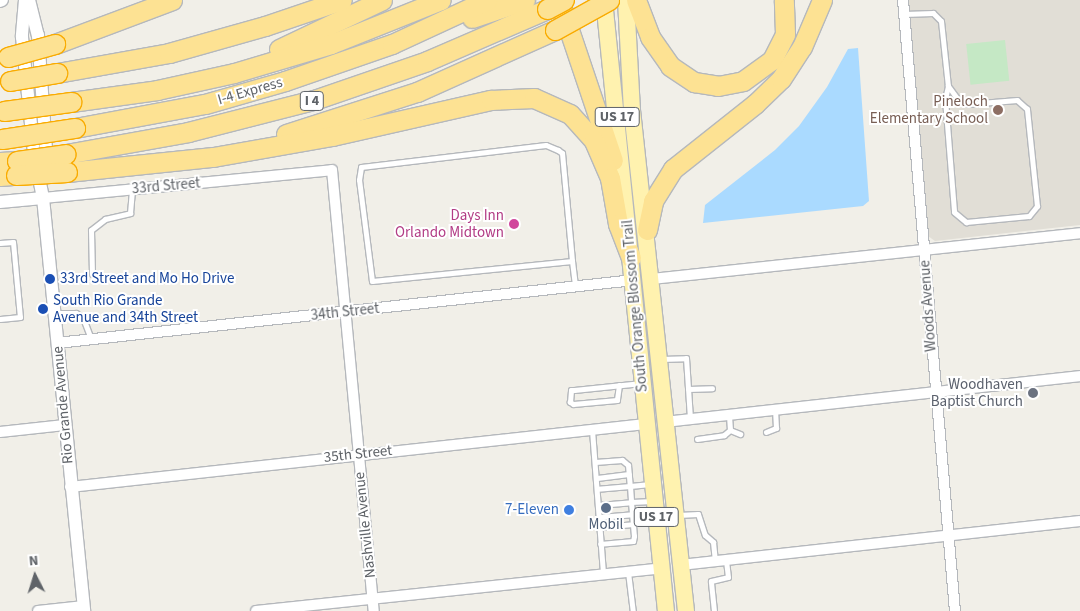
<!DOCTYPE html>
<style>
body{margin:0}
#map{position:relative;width:1080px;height:611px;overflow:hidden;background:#f1efe8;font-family:"Source Sans 3",sans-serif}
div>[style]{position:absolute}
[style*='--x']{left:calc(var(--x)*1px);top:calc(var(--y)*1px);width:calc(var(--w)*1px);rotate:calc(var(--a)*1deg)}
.education>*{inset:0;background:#e1ded6}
.green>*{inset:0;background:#c5e8c5;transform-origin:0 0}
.water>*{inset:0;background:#aadaff}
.roads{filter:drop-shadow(1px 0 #b5b8bc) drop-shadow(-1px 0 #b5b8bc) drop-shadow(0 1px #b5b8bc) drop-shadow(0 -1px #b5b8bc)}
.service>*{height:5px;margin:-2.5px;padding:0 2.5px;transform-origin:2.5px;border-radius:2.5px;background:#fff}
.minor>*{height:10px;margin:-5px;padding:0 5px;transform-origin:5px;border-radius:5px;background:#fff}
.tertiary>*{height:12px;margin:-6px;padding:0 6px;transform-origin:6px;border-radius:6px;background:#fff}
.primary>*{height:16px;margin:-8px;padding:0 8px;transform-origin:8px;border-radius:8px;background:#fff2af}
.motorway>*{height:19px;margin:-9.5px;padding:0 9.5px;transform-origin:9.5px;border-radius:9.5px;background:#fde293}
.bridges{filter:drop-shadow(1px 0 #f9ab00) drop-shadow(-1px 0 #f9ab00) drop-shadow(0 1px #f9ab00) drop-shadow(0 -1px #f9ab00)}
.motorway-bridge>*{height:19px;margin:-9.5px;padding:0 9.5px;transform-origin:9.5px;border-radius:9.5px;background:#fde293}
.dots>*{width:14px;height:14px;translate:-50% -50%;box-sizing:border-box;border:2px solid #fff;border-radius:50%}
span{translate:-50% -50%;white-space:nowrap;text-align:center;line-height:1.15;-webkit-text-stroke:4px #fff;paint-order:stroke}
.shield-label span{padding:1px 4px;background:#fff;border:1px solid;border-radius:4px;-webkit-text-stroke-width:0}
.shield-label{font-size:14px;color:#5f6368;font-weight:700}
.street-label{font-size:15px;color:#5f6368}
.education-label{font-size:15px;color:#785e54}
.right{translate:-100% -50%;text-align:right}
.hotel-label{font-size:15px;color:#b23c85}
.transit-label{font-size:15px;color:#164399}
.left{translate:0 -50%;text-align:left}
.worship-label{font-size:15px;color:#5b616d}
.shop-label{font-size:15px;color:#366cbe}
.service-label{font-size:15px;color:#4e5e75}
.north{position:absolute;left:10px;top:551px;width:50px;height:50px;-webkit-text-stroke:4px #fff;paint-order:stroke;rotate:355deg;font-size:14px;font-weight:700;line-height:20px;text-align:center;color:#5f6368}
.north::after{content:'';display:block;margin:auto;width:18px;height:22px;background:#5f6368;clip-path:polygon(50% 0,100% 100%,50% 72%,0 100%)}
</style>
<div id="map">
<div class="education">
<i style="clip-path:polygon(908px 0,1080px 0,1080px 225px,935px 241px,928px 236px)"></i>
</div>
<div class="green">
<i style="left:1005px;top:40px;width:41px;height:39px;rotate:84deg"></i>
</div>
<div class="water">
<i style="clip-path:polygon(858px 48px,869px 201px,863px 206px,703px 223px,705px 205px,775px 150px,799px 126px,827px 87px,848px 49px)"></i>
</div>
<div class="roads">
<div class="service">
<i style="--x:904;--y:14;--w:29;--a:-2"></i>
<i style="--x:933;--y:13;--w:11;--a:45"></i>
<i style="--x:941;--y:21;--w:65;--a:83.9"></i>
<i style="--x:948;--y:86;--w:13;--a:103"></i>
<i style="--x:945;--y:99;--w:113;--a:85.4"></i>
<i style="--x:954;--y:212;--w:16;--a:40"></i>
<i style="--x:966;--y:222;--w:63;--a:-5.4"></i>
<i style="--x:1029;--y:216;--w:13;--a:-51"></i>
<i style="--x:1037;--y:206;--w:98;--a:-95.9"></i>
<i style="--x:1027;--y:109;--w:13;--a:-138"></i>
<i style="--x:1017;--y:100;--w:49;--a:175.3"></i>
<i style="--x:968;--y:104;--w:9;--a:-162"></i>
<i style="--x:959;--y:101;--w:19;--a:-126"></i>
<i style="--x:0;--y:243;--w:13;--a:-4"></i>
<i style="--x:13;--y:242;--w:75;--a:84.7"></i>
<i style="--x:20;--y:317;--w:20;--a:174"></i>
<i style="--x:572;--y:261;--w:201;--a:174.3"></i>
<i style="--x:372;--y:281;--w:102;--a:-97.3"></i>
<i style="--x:359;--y:180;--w:13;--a:-81"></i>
<i style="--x:361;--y:167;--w:186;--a:-6.8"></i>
<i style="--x:546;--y:145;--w:13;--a:23"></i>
<i style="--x:558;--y:150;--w:5;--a:37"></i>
<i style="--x:562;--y:153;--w:108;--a:84.7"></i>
<i style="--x:572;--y:261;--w:25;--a:83"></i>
<i style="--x:92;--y:274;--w:44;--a:-91.3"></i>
<i style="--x:91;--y:230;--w:18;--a:-38"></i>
<i style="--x:105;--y:219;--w:26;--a:-13"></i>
<i style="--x:130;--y:213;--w:23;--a:-85"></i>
<i style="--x:54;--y:313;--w:22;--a:0"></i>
<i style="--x:76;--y:313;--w:9;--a:36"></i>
<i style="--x:83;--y:318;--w:22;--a:69"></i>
<i style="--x:661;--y:359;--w:25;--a:-2"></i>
<i style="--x:686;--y:358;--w:61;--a:86.2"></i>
<i style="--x:619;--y:385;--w:15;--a:98"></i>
<i style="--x:617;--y:400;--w:44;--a:174.8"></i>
<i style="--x:573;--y:404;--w:4;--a:-146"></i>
<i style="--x:570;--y:402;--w:12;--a:-85"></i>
<i style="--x:571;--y:390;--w:3;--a:0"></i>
<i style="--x:574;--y:390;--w:68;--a:-5.9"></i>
<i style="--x:688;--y:389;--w:24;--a:-2"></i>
<i style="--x:592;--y:430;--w:144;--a:85.6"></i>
<i style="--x:730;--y:430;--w:11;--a:22"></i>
<i style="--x:766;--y:432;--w:11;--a:-22"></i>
<i style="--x:776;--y:428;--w:17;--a:-93"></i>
<i style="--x:697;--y:439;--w:27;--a:-8"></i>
<i style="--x:724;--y:435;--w:8;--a:-40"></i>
<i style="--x:730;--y:430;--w:14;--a:-94"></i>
<i style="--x:595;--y:462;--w:27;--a:-4"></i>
<i style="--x:622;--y:460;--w:8;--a:40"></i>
<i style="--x:628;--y:465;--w:21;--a:85"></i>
<i style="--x:630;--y:486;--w:32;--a:175"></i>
<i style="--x:597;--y:478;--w:32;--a:-7"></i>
<i style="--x:650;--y:484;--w:20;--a:174"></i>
<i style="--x:630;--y:486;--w:16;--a:86"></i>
<i style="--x:631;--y:502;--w:21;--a:-3"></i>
<i style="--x:599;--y:505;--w:32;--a:-5"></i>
<i style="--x:631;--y:502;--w:34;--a:85"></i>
<i style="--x:634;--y:536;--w:5;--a:101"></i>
<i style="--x:633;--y:541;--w:33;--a:175"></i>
<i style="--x:678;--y:515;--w:20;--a:-3"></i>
<i style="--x:698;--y:514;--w:22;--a:72"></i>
<i style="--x:705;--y:535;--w:11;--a:41"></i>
<i style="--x:713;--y:542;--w:20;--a:84"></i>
<i style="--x:600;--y:517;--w:32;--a:-5"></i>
<i style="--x:600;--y:527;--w:33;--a:-5"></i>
<i style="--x:628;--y:572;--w:39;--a:83"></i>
<i style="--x:714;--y:611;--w:30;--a:-96"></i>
<i style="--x:711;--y:581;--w:17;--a:-13"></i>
<i style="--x:728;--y:577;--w:17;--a:-97"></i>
</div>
<div class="minor">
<i style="--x:903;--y:0;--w:613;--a:85.14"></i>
<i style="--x:43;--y:198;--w:290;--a:-5.5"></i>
<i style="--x:332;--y:170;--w:443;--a:84.6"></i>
<i style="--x:652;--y:279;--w:430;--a:-6.1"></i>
<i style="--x:57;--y:343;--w:580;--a:-6.23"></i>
<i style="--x:665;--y:422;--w:418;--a:-6.3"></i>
<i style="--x:0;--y:432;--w:65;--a:-6.1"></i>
<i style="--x:70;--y:487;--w:579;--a:-6.24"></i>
<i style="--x:681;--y:565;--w:401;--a:-6.3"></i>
<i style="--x:38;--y:611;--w:46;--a:-6.2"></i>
<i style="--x:256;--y:611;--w:408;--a:-6"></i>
</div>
<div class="tertiary">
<i style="--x:25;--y:0;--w:37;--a:95"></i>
<i style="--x:22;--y:37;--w:118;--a:84.1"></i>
<i style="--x:34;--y:154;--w:45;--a:78.4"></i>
<i style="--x:43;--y:198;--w:415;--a:84.3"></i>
<i style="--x:29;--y:0;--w:36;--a:76"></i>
<i style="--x:38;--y:35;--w:128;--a:86"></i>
<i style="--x:0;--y:1;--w:2;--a:-27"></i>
<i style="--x:0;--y:202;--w:43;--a:-5.3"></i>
</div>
<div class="primary">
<i style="--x:604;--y:0;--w:614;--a:84.21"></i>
<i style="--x:626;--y:0;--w:110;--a:86.9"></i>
<i style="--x:632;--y:110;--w:504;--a:83.85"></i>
</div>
<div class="motorway">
<i style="--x:559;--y:0;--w:169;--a:71.4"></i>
<i style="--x:636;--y:0;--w:40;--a:69"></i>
<i style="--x:650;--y:37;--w:35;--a:55"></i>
<i style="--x:670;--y:66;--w:29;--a:34"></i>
<i style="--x:694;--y:82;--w:24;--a:9"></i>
<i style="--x:718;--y:86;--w:25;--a:-11"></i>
<i style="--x:743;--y:81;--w:36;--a:-36"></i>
<i style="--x:772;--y:60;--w:29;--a:-63"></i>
<i style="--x:785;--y:34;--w:34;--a:-92"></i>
<i style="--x:472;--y:18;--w:56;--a:-18.8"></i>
<i style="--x:55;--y:44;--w:125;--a:-20.6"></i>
<i style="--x:279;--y:49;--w:114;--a:-25.4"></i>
<i style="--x:57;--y:73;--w:114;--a:-10.1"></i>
<i style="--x:169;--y:53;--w:100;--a:-15.7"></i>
<i style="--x:265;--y:26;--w:81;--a:-18.7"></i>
<i style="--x:71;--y:102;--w:87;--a:-7.9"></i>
<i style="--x:157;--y:90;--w:79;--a:-12.4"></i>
<i style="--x:234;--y:73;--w:101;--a:-16.6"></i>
<i style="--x:331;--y:44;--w:118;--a:-21.8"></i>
<i style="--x:75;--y:128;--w:132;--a:-10.5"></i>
<i style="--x:205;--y:104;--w:83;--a:-16"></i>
<i style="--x:285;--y:81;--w:113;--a:-19.1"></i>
<i style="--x:392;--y:44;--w:105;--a:-24.9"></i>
<i style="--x:286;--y:134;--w:138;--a:-17.8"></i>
<i style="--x:417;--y:92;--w:151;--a:-24.2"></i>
<i style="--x:66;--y:154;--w:124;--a:-10.2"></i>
<i style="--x:188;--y:132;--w:130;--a:-14.3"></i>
<i style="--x:314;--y:100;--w:120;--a:-19"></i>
<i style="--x:427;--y:61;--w:131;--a:-23.4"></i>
<i style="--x:0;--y:162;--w:17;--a:-3"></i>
<i style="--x:67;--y:172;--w:147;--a:-5.9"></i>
<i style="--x:213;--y:157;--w:121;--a:-10"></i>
<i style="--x:332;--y:136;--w:163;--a:-12.8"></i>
<i style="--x:491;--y:100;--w:43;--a:-2.7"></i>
<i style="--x:534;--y:98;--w:39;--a:24"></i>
<i style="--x:570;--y:114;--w:36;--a:48"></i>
<i style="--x:594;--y:141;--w:40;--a:66.6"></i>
<i style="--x:610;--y:178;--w:47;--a:80.1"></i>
<i style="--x:618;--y:224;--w:36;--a:69"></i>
<i style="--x:0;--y:176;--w:16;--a:-4"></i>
<i style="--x:647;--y:230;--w:30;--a:-78"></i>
<i style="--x:653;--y:201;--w:38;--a:-58"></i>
<i style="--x:673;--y:169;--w:105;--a:-38.4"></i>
<i style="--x:755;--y:104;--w:36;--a:-44"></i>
<i style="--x:781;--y:79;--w:38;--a:-57"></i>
<i style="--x:802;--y:47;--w:51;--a:-66.9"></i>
</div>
</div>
<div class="bridges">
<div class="motorway-bridge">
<i style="--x:547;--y:9;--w:19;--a:-28"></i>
<i style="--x:555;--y:30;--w:62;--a:-29.1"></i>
<i style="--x:8;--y:57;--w:49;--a:-15.5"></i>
<i style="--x:10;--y:81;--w:48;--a:-9.7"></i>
<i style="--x:4;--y:111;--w:68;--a:-7.7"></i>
<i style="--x:2;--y:139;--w:74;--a:-8.6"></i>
<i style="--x:17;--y:161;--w:49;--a:-8.1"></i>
<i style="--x:16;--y:175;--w:51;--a:-3.4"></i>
</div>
</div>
<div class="dots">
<i style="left:998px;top:110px;background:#8d6e63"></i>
<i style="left:514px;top:224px;background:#d1479c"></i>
<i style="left:50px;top:279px;background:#1a4fb4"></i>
<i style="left:43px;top:309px;background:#1a4fb4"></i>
<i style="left:1033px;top:393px;background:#6b7280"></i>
<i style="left:606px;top:508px;background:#5c6f8a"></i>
<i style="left:569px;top:510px;background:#3f7fe0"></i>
</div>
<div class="shield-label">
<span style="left:312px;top:101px">I 4</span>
<span style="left:617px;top:117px">US 17</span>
<span style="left:656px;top:517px">US 17</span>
</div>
<div class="street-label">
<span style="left:250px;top:91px;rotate:-16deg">I-4 Express</span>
<span style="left:166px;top:186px;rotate:-5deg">33rd Street</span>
<span style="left:635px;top:306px;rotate:-95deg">South Orange Blossom Trail</span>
<span style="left:928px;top:306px;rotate:-94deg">Woods Avenue</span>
<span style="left:345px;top:312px;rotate:-6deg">34th Street</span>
<span style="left:63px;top:405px;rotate:-95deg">Rio Grande Avenue</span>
<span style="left:358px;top:454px;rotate:-6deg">35th Street</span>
<span style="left:365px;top:525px;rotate:-96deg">Nashville Avenue</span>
</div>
<div class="education-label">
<span class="right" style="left:988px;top:110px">Pineloch<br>Elementary School</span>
</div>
<div class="hotel-label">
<span class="right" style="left:504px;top:224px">Days Inn<br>Orlando Midtown</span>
</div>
<div class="transit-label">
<span class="left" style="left:60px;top:279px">33rd Street and Mo Ho Drive</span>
<span class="left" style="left:53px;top:309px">South Rio Grande<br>Avenue and 34th Street</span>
</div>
<div class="worship-label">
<span class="right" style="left:1023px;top:393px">Woodhaven<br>Baptist Church</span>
</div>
<div class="shop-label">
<span class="right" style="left:559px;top:510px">7-Eleven</span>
</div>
<div class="service-label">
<span style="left:606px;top:525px">Mobil</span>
</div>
<div class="north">N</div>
</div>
